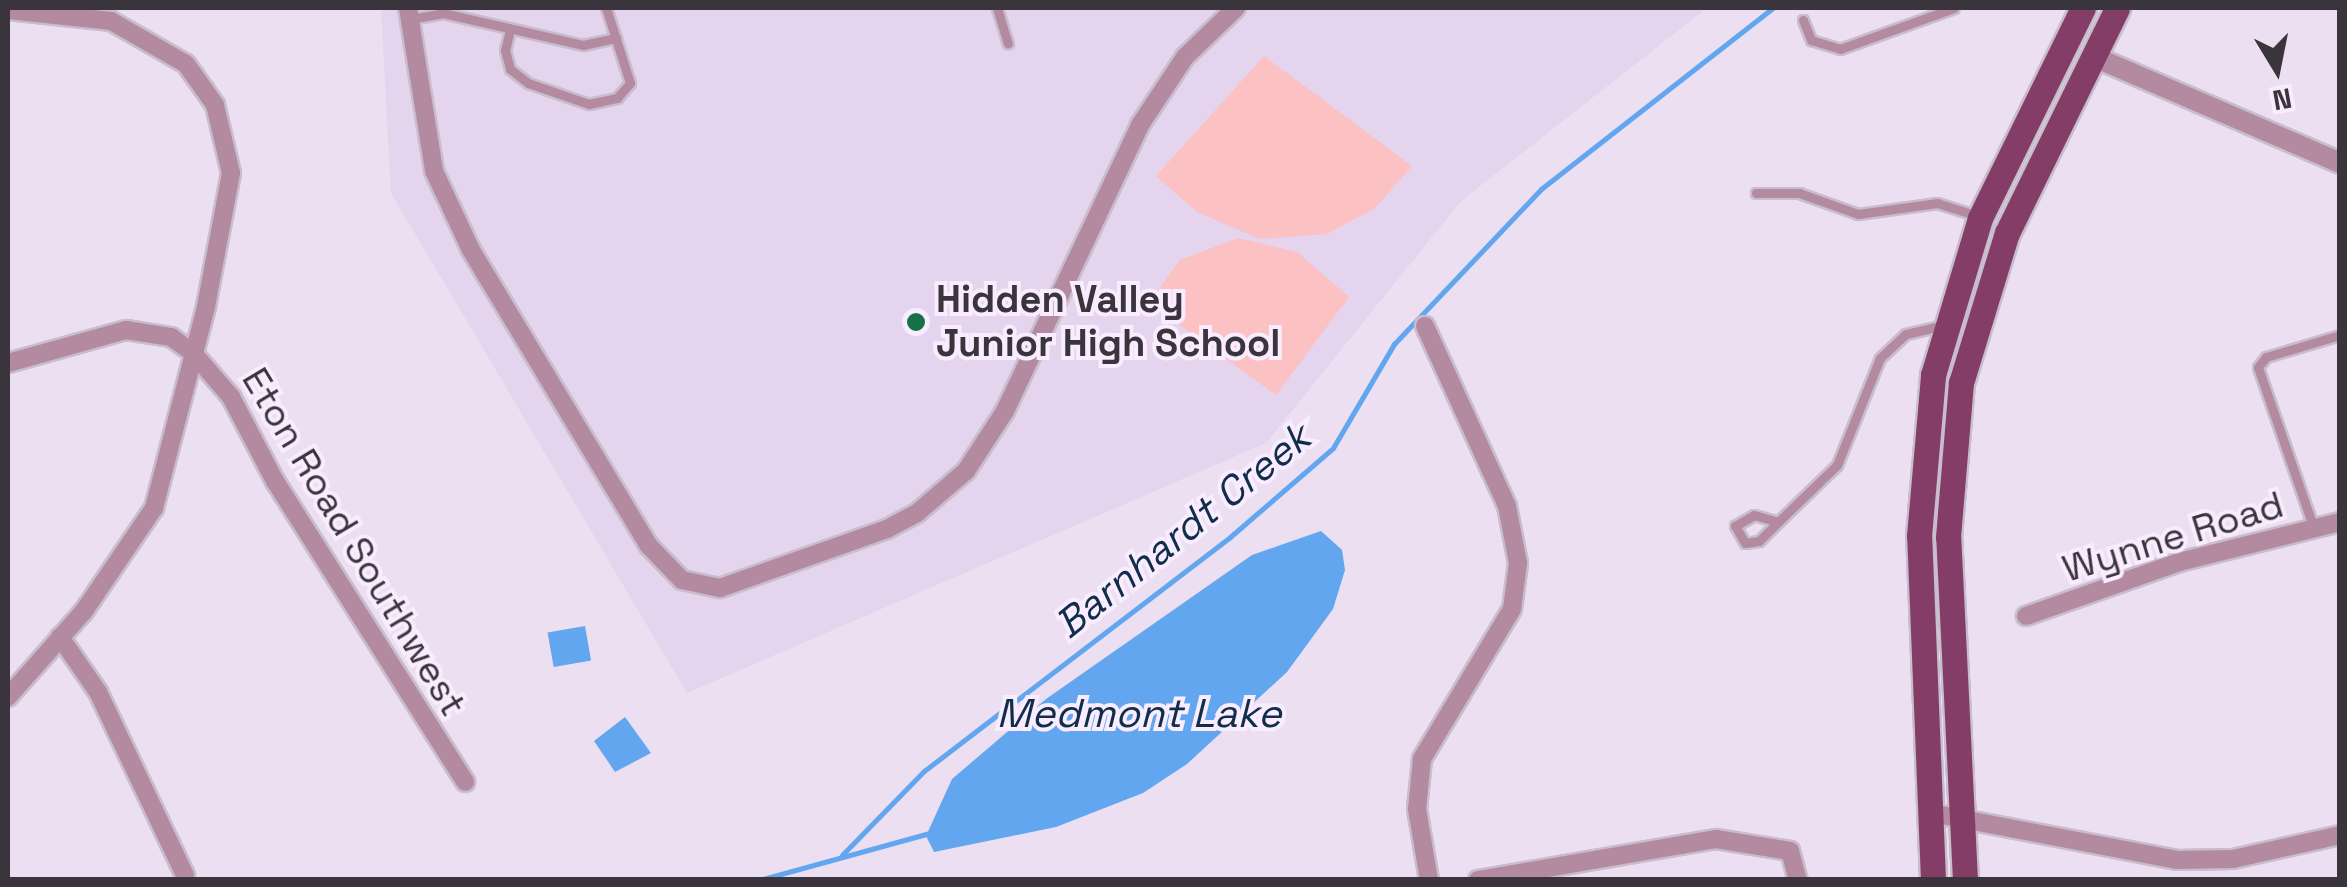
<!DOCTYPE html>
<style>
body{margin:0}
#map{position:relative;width:2347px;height:887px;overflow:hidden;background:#ebdff1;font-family:"Space Grotesk",sans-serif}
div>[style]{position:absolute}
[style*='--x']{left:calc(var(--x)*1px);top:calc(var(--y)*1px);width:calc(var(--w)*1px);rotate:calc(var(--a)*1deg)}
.built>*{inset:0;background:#e4d4ed}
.green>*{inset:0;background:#fcc1c2}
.water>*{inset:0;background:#61a6ef;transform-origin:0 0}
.stream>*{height:5px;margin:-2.5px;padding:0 2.5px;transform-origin:2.5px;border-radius:2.5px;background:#61a6ef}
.roads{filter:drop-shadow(2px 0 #c8bdcd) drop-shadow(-2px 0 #c8bdcd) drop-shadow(0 2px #c8bdcd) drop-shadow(0 -2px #c8bdcd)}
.service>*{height:9px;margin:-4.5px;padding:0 4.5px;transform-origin:4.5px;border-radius:4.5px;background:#b38a9f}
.minor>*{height:18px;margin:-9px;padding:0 9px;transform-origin:9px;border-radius:9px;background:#b38a9f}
.tertiary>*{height:20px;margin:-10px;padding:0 10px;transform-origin:10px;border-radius:10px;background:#b38a9f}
.primary>*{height:25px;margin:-12.5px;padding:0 12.5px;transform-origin:12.5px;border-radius:12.5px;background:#833d66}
.dots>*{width:28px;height:28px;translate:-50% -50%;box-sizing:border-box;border:5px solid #f8ecfe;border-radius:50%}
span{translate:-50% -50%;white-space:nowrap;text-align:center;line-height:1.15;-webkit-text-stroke:8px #f8ecfe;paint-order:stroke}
.poi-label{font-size:38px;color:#3a353c;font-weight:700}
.left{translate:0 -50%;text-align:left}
.street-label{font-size:38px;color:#3a353c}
.water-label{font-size:40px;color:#102d4a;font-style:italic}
.frame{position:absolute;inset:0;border:10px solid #3a353c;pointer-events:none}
.north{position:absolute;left:2227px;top:20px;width:100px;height:100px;-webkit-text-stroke:8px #f8ecfe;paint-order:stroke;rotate:170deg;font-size:28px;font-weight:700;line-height:40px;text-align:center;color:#3a353c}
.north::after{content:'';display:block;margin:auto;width:35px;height:45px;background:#3a353c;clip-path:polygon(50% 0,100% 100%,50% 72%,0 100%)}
</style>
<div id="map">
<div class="built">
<i style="clip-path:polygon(381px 8px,1707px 8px,1461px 201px,1266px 443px,687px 693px,391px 193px)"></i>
</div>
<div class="green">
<i style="clip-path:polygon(1264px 56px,1412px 166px,1375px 208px,1327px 234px,1260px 239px,1197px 212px,1156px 176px)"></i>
<i style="clip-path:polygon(1238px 238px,1297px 252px,1349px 297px,1276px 395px,1149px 303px,1180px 260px)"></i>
</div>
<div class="water">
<i style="clip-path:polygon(1321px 531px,1342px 550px,1345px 570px,1333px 609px,1287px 672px,1187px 764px,1143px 793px,1056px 827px,934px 852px,926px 836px,952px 779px,1046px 699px,1252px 555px)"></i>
<i style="left:585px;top:626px;width:35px;height:38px;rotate:80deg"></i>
<i style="clip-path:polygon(625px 717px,651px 753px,615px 772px,594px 741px)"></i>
</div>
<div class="stream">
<i style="--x:842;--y:855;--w:117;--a:-45.7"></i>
<i style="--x:924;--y:771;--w:385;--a:-37.4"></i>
<i style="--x:1230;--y:537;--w:136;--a:-40.8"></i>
<i style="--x:1333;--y:448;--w:121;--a:-59.6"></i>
<i style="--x:1394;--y:344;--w:214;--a:-46.5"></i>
<i style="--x:1541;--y:189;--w:294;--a:-38"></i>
<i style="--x:759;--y:880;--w:177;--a:-15.4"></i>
</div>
<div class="roads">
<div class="service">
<i style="--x:997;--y:8;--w:37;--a:73"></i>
<i style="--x:410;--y:19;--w:34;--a:-10"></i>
<i style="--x:443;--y:13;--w:144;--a:12.9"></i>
<i style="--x:583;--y:45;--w:34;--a:-12"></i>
<i style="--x:1803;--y:20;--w:22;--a:68"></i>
<i style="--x:1811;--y:40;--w:30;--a:17"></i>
<i style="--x:1840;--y:49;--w:121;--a:-19.8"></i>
<i style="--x:510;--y:29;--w:22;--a:103"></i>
<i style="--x:505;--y:50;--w:20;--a:75"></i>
<i style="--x:510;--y:69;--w:23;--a:38"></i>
<i style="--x:528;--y:83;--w:65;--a:19"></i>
<i style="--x:589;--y:104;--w:29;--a:-12"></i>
<i style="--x:617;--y:98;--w:20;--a:-49"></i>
<i style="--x:630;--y:83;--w:79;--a:-107.7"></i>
<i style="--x:1756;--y:193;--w:43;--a:0"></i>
<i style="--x:1799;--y:193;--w:63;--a:19.6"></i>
<i style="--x:1858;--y:214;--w:80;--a:-7.9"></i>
<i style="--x:1937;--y:203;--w:43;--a:17.6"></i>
<i style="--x:1754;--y:515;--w:25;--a:16"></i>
<i style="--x:1778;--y:522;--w:27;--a:135"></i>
<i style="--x:1759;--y:541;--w:14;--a:172"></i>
<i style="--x:1745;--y:543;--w:20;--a:-120"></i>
<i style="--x:1735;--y:526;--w:22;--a:-30"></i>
<i style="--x:1778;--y:522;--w:82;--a:-44"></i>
<i style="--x:1837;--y:465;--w:115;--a:-68.1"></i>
<i style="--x:1880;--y:358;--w:35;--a:-43"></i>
<i style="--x:1906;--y:334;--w:39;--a:-13"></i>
<i style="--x:2314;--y:529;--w:171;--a:-109.1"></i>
<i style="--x:2258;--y:367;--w:13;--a:-51"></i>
<i style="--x:2266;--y:357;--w:77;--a:-16.6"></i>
</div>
<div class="minor">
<i style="--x:408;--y:8;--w:165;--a:80.9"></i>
<i style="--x:434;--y:171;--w:87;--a:64.9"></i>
<i style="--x:471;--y:250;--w:345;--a:59"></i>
<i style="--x:649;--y:546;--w:47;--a:45.9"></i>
<i style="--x:682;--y:580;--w:39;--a:12"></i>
<i style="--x:720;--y:588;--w:177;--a:-19.5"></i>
<i style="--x:887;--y:529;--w:34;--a:-28"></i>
<i style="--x:917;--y:513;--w:65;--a:-40.6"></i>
<i style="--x:966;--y:471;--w:72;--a:-57"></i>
<i style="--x:1005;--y:411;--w:316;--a:-64.7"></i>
<i style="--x:1140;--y:125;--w:82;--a:-56.5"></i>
<i style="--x:1185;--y:57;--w:71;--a:-43.9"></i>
<i style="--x:8;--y:10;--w:104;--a:6.1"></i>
<i style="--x:111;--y:21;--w:86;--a:29.8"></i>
<i style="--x:186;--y:64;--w:50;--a:54.7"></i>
<i style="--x:215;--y:105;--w:70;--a:76.8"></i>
<i style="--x:231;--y:173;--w:136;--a:100.6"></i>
<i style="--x:206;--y:307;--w:208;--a:104.5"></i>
<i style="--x:154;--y:508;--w:125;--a:124.2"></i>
<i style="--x:84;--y:611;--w:115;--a:131.5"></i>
<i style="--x:1425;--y:326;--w:198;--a:65.5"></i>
<i style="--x:1507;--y:506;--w:58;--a:79.1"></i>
<i style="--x:1518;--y:563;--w:46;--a:97.4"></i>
<i style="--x:1512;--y:609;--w:175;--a:121"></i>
<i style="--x:1422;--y:759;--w:50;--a:95.7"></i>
<i style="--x:1417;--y:809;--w:72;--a:80.4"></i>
<i style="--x:8;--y:363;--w:123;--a:-15.6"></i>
<i style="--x:126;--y:330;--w:46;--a:8.8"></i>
<i style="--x:171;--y:337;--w:29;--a:36"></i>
<i style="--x:194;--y:354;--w:57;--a:49.3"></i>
<i style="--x:231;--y:397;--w:95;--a:62.4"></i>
<i style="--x:275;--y:481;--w:356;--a:57.7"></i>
<i style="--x:2026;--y:616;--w:162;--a:-19.4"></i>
<i style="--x:2179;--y:562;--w:166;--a:-14"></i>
<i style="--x:60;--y:637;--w:67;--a:55.4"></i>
<i style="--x:98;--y:692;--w:203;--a:64.6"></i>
<i style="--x:1931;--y:813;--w:250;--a:10.8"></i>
<i style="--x:2177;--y:860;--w:56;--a:-1"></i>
<i style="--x:2233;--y:859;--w:110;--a:-12.6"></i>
<i style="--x:1478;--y:880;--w:242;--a:-9.8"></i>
<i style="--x:1716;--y:839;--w:75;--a:9.2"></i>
<i style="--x:1790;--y:851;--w:30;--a:75"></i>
</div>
<div class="tertiary">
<i style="--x:2092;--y:56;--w:270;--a:23.3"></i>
</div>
<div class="primary">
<i style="--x:1933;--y:880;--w:344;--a:-92.3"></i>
<i style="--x:1919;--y:536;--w:162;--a:-85"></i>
<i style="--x:1933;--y:375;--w:164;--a:-73.3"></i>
<i style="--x:1980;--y:218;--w:234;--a:-63.9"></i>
<i style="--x:1965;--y:880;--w:343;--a:-92.8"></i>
<i style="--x:1948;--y:537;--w:155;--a:-85.2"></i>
<i style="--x:1961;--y:383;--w:157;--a:-73"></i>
<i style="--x:2007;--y:233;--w:250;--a:-63.9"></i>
</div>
</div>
<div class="dots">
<i style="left:916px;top:322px;background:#167146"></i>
</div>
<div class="poi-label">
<span class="left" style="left:936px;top:322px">Hidden Valley<br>Junior High School</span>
</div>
<div class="street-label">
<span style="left:2173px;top:537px;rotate:-17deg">Wynne Road</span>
<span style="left:354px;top:542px;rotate:59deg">Eton Road Southwest</span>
</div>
<div class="water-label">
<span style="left:1183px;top:531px;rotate:-39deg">Barnhardt Creek</span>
<span style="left:1139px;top:714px">Medmont Lake</span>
</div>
<div class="frame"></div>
<div class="north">N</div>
</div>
